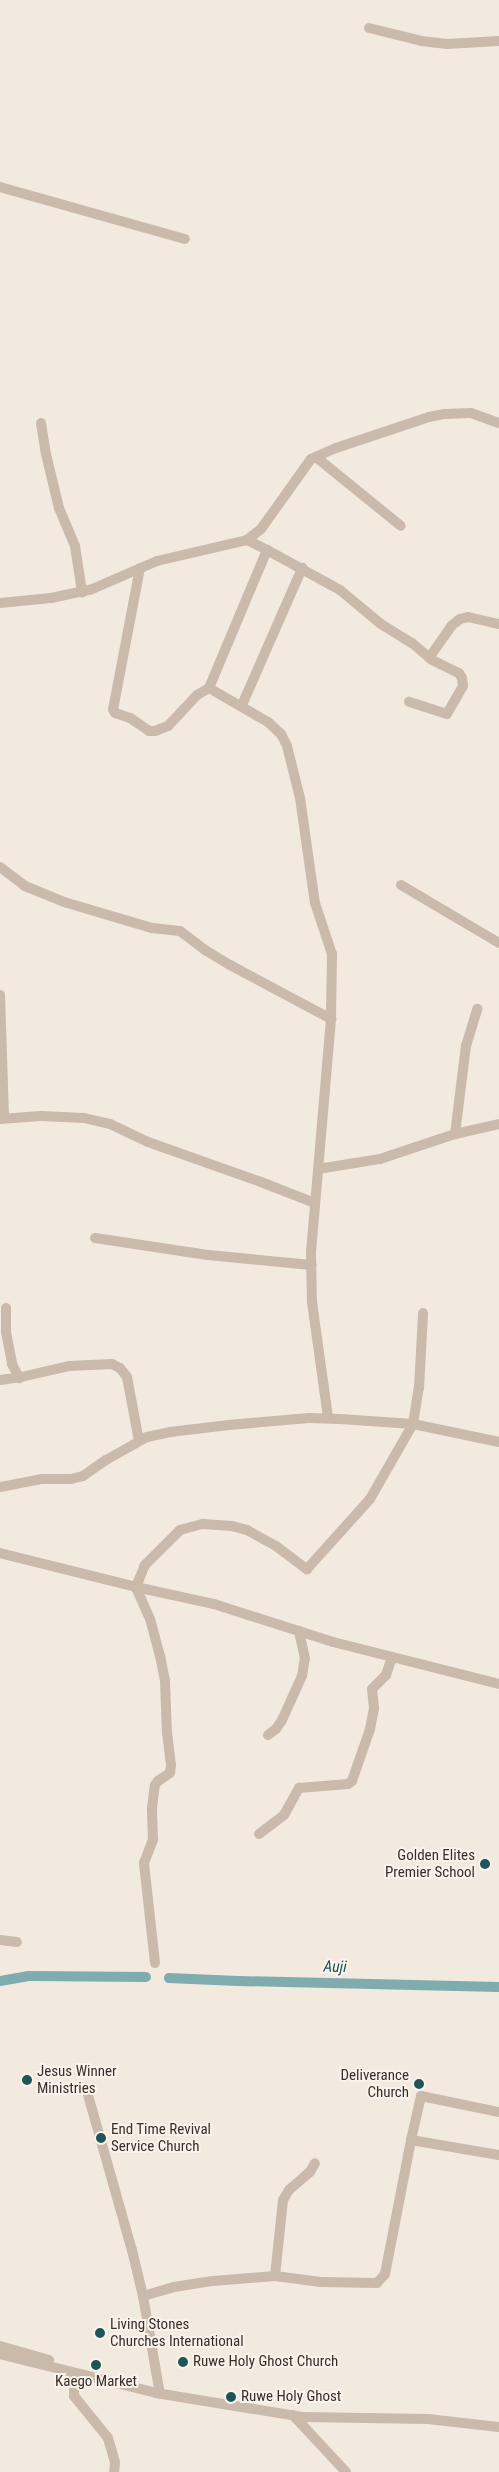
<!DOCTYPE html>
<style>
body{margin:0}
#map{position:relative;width:499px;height:2472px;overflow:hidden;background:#f2e9df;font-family:"Roboto Condensed",sans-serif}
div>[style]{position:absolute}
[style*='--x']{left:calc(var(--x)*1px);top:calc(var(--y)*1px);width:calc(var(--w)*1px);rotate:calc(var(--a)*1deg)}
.canal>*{height:10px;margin:-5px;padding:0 5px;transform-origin:5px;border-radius:5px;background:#7facae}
.minor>*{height:10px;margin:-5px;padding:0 5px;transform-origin:5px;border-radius:5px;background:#cabaab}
.dots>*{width:14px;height:14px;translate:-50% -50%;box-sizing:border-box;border:2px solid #faf3ec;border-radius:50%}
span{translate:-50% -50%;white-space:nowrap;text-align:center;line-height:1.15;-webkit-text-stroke:4px #faf3ec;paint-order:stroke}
.poi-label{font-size:15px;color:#382f2a}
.right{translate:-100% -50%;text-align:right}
.left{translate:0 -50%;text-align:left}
.water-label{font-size:16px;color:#215458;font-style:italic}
</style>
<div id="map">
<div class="canal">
<i style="--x:169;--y:1978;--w:69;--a:2.5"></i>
<i style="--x:238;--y:1981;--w:261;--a:1.3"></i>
<i style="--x:0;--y:1981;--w:29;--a:-10"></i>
<i style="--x:29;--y:1976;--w:117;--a:0.5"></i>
</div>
<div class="minor">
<i style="--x:369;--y:28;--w:55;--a:13.8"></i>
<i style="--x:422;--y:41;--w:25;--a:7"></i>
<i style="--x:447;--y:44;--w:52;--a:-3.3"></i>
<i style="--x:0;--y:187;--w:192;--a:15.7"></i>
<i style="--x:41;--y:423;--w:31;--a:81"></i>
<i style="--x:46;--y:454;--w:56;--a:76.5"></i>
<i style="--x:59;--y:508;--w:41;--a:67.2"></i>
<i style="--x:75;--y:546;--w:47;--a:81.3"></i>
<i style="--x:316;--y:457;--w:109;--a:39.1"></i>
<i style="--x:267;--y:550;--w:83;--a:28.7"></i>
<i style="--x:340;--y:590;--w:53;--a:39.7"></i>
<i style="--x:381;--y:624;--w:36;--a:32"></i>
<i style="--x:412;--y:643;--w:26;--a:40"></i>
<i style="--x:432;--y:660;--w:30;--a:26"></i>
<i style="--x:459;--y:673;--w:6;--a:59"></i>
<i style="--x:462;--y:678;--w:8;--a:83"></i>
<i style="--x:463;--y:686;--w:32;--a:120"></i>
<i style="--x:447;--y:714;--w:40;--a:-162"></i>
<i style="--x:140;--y:568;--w:144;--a:100.8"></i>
<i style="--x:113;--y:709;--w:4;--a:63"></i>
<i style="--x:115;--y:713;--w:16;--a:18"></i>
<i style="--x:130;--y:718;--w:23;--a:34"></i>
<i style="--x:149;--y:731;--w:6;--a:0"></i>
<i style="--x:155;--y:731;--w:14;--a:-21"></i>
<i style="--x:168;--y:726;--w:42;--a:-46.9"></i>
<i style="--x:197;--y:695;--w:14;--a:-30"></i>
<i style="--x:209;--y:688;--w:150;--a:-67.2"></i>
<i style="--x:267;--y:550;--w:22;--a:-153"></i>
<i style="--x:0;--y:603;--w:51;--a:-5.6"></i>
<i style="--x:51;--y:598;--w:40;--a:-12"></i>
<i style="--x:90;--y:590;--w:73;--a:-23.4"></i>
<i style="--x:157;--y:561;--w:92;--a:-13.1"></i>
<i style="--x:247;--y:540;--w:18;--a:-38"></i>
<i style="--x:261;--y:529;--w:86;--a:-54.5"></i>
<i style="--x:311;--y:459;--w:27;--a:-24"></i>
<i style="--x:336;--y:448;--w:98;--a:-18.4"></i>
<i style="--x:429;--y:417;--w:16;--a:-11"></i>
<i style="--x:445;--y:414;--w:26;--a:-2"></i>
<i style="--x:471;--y:413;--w:30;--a:20"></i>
<i style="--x:429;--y:658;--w:39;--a:-55"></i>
<i style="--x:451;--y:626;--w:11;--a:-38"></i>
<i style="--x:460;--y:619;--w:8;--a:-14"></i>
<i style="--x:468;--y:617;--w:32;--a:13"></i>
<i style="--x:209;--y:688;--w:68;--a:30"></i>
<i style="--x:268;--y:722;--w:18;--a:43"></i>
<i style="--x:281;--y:734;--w:13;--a:63"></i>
<i style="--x:287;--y:746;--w:54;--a:76"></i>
<i style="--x:300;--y:798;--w:106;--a:81.9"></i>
<i style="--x:315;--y:903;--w:54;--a:71.6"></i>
<i style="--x:332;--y:954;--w:65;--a:90.9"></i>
<i style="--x:331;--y:1019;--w:234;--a:94.9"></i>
<i style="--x:311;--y:1252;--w:50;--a:88.9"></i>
<i style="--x:312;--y:1302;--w:117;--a:82.1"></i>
<i style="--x:242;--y:705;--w:150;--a:-66.3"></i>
<i style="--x:0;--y:867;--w:31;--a:37"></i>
<i style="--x:25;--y:886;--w:42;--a:22.3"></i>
<i style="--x:64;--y:902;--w:92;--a:16.5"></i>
<i style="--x:152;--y:928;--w:28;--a:6"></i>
<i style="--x:180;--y:931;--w:31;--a:37"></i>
<i style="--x:205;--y:950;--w:29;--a:31"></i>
<i style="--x:230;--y:965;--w:115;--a:28.1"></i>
<i style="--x:401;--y:885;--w:114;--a:30.6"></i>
<i style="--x:0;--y:995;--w:123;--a:88.1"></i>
<i style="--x:0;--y:1119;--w:41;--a:-4.2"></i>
<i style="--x:41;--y:1116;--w:43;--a:2.7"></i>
<i style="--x:84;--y:1118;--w:27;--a:13"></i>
<i style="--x:110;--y:1124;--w:42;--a:25.3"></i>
<i style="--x:148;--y:1142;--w:120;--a:19.5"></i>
<i style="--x:261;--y:1182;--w:58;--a:21.3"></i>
<i style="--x:455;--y:1134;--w:89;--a:-82.9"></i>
<i style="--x:466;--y:1046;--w:39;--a:-73"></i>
<i style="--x:318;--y:1169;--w:63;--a:-9.2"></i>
<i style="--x:380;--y:1159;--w:79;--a:-18.4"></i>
<i style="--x:455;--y:1134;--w:45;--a:-12.8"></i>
<i style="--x:95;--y:1238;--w:114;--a:8.6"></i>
<i style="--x:208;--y:1255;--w:104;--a:5.5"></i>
<i style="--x:6;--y:1308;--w:24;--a:90"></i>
<i style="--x:6;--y:1332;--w:33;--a:79"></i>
<i style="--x:12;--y:1364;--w:16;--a:63"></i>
<i style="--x:0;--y:1380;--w:21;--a:-8"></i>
<i style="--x:21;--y:1377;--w:49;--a:-12.9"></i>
<i style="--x:69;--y:1366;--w:43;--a:-2.7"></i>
<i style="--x:112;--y:1364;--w:9;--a:27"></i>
<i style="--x:120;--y:1368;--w:11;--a:52"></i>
<i style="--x:127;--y:1377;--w:65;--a:79.4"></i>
<i style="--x:0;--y:1487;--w:43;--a:-10.8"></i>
<i style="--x:42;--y:1479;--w:29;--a:0"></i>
<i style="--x:71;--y:1479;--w:12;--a:-14"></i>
<i style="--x:83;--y:1476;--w:28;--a:-35"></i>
<i style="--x:106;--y:1460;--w:47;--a:-29.3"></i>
<i style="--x:147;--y:1437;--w:24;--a:-12"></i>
<i style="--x:170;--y:1432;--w:59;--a:-6.8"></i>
<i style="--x:229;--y:1425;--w:80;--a:-5"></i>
<i style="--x:309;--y:1418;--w:31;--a:2"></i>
<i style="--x:340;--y:1419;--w:73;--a:3.9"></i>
<i style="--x:413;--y:1424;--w:88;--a:11.8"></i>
<i style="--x:0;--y:1553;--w:140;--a:14"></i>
<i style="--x:136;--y:1587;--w:80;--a:12.3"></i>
<i style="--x:214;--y:1604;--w:125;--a:17.7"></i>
<i style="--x:333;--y:1642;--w:171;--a:14.2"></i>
<i style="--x:268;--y:1735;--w:10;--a:-37"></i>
<i style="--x:276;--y:1729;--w:11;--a:-56"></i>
<i style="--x:282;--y:1720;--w:48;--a:-65.6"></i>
<i style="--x:302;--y:1676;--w:18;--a:-81"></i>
<i style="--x:305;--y:1658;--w:28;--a:-103"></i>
<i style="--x:259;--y:1834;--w:31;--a:-37"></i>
<i style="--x:284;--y:1815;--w:31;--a:-61"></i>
<i style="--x:299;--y:1788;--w:49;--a:-4.7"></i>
<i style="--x:348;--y:1784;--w:5;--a:-37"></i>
<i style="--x:352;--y:1781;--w:55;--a:-70.9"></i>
<i style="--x:370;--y:1729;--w:21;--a:-79"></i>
<i style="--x:374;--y:1708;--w:19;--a:-96"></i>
<i style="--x:372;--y:1689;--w:20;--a:-45"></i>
<i style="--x:386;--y:1675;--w:18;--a:-71"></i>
<i style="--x:0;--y:1940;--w:17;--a:7"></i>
<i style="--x:155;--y:1963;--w:101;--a:-96.3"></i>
<i style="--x:144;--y:1863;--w:25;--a:-69"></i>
<i style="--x:153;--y:1840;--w:32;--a:-92"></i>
<i style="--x:152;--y:1808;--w:23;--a:-83"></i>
<i style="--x:155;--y:1785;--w:5;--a:-53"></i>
<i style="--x:158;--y:1781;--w:14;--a:-34"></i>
<i style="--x:170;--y:1773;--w:8;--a:-83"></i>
<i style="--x:171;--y:1765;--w:31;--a:-97"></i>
<i style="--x:167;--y:1734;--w:53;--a:-92.2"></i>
<i style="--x:165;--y:1681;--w:25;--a:-101"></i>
<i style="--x:160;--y:1656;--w:38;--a:-105"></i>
<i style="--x:150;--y:1619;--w:35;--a:-114"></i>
<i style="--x:136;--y:1587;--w:24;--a:-68"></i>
<i style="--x:145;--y:1565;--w:49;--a:-45"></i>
<i style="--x:180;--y:1530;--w:24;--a:-15"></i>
<i style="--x:203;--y:1524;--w:29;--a:4"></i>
<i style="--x:232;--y:1526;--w:16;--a:15"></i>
<i style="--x:247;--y:1530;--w:33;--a:29"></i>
<i style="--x:276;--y:1546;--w:39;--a:37"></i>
<i style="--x:307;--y:1569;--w:94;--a:-48"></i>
<i style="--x:370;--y:1499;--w:86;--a:-60.2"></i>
<i style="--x:413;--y:1424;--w:36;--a:-81"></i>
<i style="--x:419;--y:1388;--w:75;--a:-86.9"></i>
<i style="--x:88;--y:2095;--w:161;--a:74.2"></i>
<i style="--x:132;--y:2250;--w:47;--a:76.6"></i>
<i style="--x:143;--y:2296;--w:99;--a:80.2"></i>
<i style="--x:411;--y:2140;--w:45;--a:-77.2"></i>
<i style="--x:421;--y:2096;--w:80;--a:11.6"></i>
<i style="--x:275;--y:2276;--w:76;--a:-84"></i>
<i style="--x:283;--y:2200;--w:12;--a:-59"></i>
<i style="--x:289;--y:2190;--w:28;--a:-41"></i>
<i style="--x:310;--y:2172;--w:10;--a:-61"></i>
<i style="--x:143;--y:2296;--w:32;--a:-16"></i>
<i style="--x:174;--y:2287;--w:39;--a:-9"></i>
<i style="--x:213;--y:2281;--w:62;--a:-4.6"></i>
<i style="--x:275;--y:2276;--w:46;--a:7.4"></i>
<i style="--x:321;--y:2282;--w:56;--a:1"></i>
<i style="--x:377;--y:2283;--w:12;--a:-48"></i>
<i style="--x:385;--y:2274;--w:136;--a:-79"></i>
<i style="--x:411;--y:2140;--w:89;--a:9.7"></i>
<i style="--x:0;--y:2346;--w:51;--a:15.9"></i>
<i style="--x:0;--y:2354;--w:161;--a:14"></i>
<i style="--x:156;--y:2393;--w:148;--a:9.3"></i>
<i style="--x:302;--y:2417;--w:126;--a:0.9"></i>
<i style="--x:428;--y:2419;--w:71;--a:6.4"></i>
<i style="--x:74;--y:2374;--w:22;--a:90"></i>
<i style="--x:74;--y:2396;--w:54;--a:51"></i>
<i style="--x:108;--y:2438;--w:26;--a:74"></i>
<i style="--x:115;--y:2463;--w:9;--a:96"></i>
<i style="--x:293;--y:2415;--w:78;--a:47.1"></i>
</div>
<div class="dots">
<i style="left:485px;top:1864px;background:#215458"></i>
<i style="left:27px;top:2080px;background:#215458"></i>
<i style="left:419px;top:2084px;background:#215458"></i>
<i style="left:101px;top:2138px;background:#215458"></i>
<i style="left:100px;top:2333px;background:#215458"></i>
<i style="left:183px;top:2362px;background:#215458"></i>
<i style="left:96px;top:2365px;background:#215458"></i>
<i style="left:231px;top:2397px;background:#215458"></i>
</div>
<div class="poi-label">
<span class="right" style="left:475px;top:1864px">Golden Elites<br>Premier School</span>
<span class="left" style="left:37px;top:2080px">Jesus Winner<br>Ministries</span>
<span class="right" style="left:409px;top:2084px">Deliverance<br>Church</span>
<span class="left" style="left:111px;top:2138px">End Time Revival<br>Service Church</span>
<span class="left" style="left:110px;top:2333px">Living Stones<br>Churches International</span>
<span class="left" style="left:193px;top:2362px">Ruwe Holy Ghost Church</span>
<span style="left:96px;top:2382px">Kaego Market</span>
<span class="left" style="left:241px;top:2397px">Ruwe Holy Ghost</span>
</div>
<div class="water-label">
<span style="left:335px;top:1967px;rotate:2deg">Auji</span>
</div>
</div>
